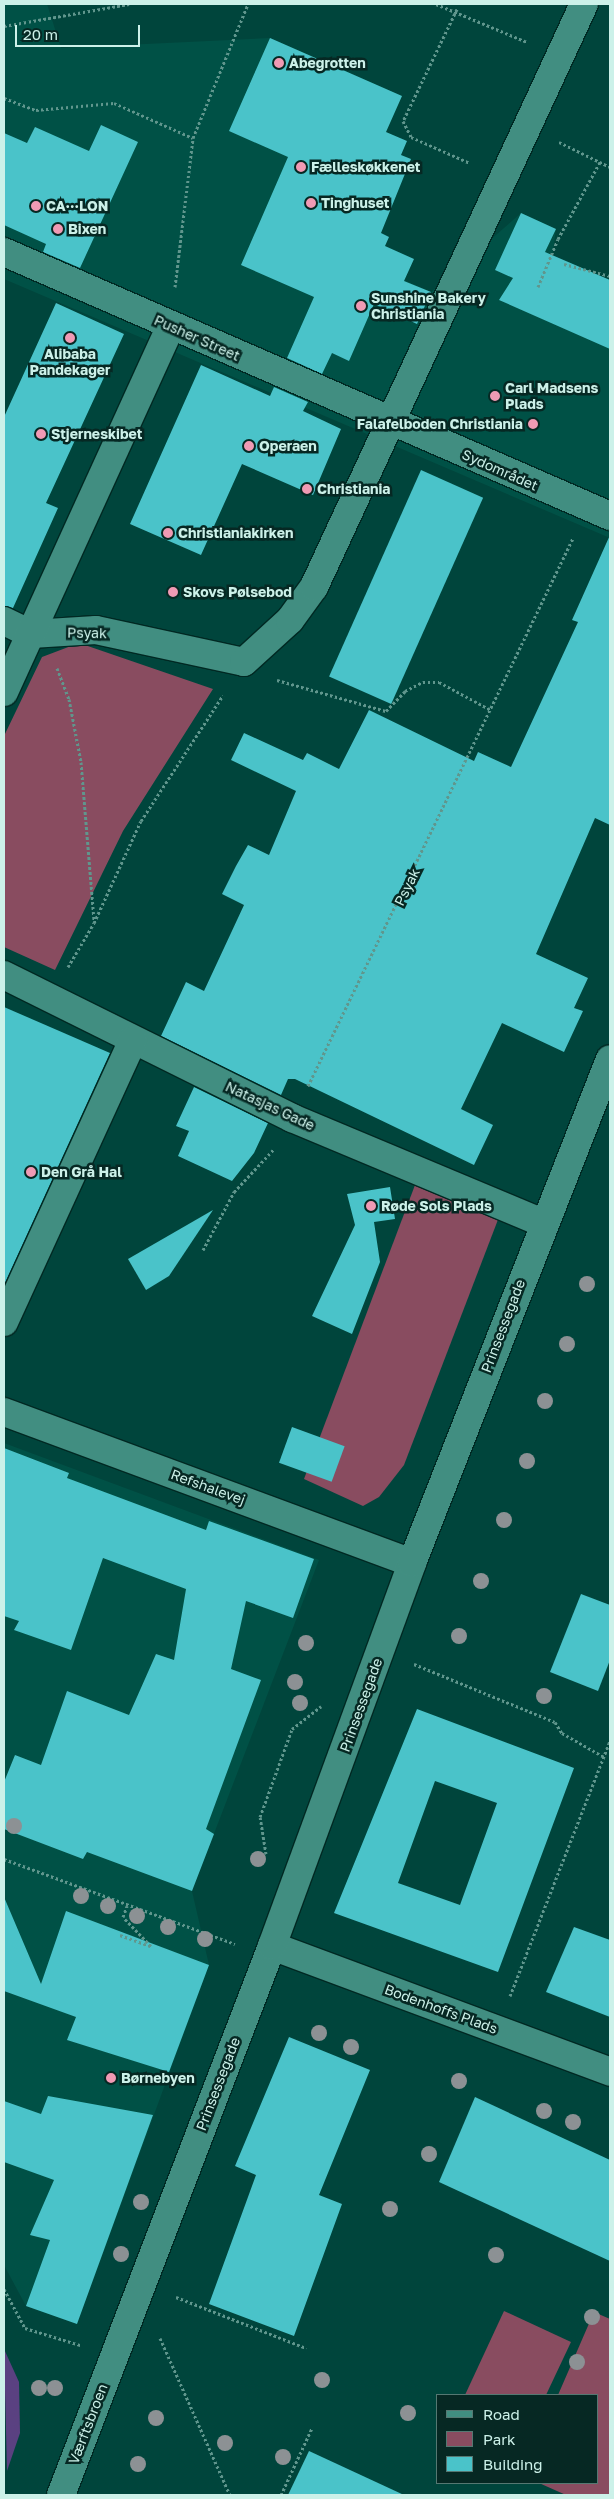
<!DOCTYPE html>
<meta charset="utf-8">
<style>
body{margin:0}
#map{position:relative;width:614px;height:2499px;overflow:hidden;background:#00453c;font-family:"Golos Text",sans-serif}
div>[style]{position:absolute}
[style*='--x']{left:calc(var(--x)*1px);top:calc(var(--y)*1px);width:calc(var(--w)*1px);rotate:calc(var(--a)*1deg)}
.built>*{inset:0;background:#005146}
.green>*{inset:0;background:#894c60}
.water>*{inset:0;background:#5a4181}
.building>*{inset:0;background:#4ac3c9;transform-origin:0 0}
.path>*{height:3px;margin-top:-1.5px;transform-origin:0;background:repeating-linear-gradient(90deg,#60968d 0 2.5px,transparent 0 5px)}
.roads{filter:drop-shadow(1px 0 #002923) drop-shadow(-1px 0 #002923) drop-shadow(0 1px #002923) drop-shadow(0 -1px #002923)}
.minor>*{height:28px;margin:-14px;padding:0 14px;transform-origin:14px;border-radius:14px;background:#418e81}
.trees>*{width:16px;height:16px;margin:-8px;border-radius:50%;background:#8c9194}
.dots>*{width:14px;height:14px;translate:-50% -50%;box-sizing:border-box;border:2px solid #062823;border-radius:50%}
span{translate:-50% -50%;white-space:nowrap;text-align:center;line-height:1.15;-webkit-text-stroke:5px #062823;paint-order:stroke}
.poi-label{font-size:14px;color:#ccf1e9;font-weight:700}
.left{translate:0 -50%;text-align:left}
.right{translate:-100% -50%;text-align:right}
.street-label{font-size:14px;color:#ccf1e9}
.frame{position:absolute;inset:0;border:5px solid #ccf1e9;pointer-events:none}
.legend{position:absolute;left:436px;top:2394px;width:162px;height:90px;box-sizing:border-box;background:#062823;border:1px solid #557872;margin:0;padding:6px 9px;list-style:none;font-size:15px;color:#ccf1e9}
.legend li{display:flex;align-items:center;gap:10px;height:25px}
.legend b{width:25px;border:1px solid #557872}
.scale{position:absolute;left:15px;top:25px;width:125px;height:22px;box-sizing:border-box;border:2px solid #ccf1e9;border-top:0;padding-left:6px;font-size:15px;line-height:18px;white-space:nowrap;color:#ccf1e9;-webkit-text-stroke:4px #062823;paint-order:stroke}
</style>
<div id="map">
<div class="built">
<i style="clip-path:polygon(4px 4px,47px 4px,61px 48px,270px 38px,402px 96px,334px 249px,431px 292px,521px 213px,556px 229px,549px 281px,610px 309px,610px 538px,4px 279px)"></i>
<i style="clip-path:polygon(4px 1443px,319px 1560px,192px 1891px,209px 1965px,77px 2324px,26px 2306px,4px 2265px)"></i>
</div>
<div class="green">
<i style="clip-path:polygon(79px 643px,213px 689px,123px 831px,55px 970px,4px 947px,4px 736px,42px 657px)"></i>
<i style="clip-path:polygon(415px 1185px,499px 1217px,404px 1465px,379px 1497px,363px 1506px,304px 1479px)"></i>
<i style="clip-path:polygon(504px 2311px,571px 2342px,546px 2395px,465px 2395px)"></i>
<i style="clip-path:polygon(594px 2312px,610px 2319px,610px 2495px,566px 2495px,539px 2483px,598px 2483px,598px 2395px,558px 2395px)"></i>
</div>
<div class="water">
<i style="clip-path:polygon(4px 2349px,19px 2382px,20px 2433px,7px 2471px)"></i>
</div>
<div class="building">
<i style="clip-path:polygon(270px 38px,402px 96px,386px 132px,407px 141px,401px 155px,411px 159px,381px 233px,389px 237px,385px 246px,414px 259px,404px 281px,431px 292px,417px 324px,374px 304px,349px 361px,332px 353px,322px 374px,287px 358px,314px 297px,241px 265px,288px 157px,229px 131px)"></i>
<i style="clip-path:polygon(101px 125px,138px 142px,80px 268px,43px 252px,46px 244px,4px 225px,4px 133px,27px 143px,35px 127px,89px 151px)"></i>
<i style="clip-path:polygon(521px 213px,556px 229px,545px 252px,610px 280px,610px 349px,499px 300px,513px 278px,495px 270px)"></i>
<i style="clip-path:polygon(56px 303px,124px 334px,46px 503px,58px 508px,13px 608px,4px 606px,4px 417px)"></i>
<i style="clip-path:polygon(201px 365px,270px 396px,274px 387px,308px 402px,303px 411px,341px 429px,313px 495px,242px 464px,201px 555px,130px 524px)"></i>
<i style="left:421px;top:470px;width:68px;height:226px;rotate:24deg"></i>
<i style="clip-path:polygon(610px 535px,610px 825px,595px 818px,536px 954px,588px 978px,574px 1008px,583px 1011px,564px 1052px,502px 1023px,461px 1109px,493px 1125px,474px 1165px,295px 1079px,288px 1079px,281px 1095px,161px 1036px,186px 982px,204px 991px,244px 905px,222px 894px,236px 866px,248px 845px,269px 855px,296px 791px,231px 760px,244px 733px,303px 760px,307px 753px,339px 769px,369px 710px,474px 761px,478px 752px,511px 767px,578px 622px,572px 620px)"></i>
<i style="clip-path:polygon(4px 1007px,110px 1053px,4px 1285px)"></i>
<i style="clip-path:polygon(194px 1087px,268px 1123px,254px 1153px,232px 1181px,178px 1156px,189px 1131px,176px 1126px)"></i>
<i style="clip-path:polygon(390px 1187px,395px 1219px,374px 1222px,380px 1262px,352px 1334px,312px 1316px,355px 1225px,347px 1194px)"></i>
<i style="clip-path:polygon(213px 1210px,169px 1276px,146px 1290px,128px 1259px)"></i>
<i style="left:292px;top:1427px;width:56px;height:38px;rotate:20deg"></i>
<i style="clip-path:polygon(4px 1448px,69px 1473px,67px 1478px,206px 1530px,209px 1521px,314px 1559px,293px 1618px,246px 1601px,231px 1669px,261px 1680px,206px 1829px,214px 1834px,192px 1891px,87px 1852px,83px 1859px,4px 1829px,4px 1782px,15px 1755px,41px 1765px,67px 1691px,129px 1715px,156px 1654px,174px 1660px,186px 1589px,103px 1558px,71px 1650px,14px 1630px,19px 1621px,4px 1616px)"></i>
<i style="clip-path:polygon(581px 1594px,610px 1605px,610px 1660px,598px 1691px,550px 1672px)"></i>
<i style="clip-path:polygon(evenodd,417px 1709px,574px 1768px,498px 1972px,334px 1913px,417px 1709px,435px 1781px,497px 1803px,460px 1905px,398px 1883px,435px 1781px)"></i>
<i style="clip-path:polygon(4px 1897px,41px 1984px,66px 1911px,209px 1965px,169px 2072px,67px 2040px,76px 2017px,4px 1991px)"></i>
<i style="clip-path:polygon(574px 1927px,610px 1940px,610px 2017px,546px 1992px)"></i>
<i style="clip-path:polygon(289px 2037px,370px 2070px,319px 2195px,342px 2204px,294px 2336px,209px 2304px,256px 2175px,235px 2166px)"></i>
<i style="clip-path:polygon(48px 2096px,153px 2115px,77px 2324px,26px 2306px,50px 2240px,30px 2235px,54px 2180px,4px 2162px,4px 2101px,41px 2114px)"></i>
<i style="clip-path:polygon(475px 2097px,610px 2160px,610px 2261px,439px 2182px)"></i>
<i style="clip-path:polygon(309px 2451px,404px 2495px,288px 2495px)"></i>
</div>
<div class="path">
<i style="--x:436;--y:4;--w:99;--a:22.7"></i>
<i style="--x:457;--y:9;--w:124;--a:115.7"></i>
<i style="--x:403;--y:121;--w:18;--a:63"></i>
<i style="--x:411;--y:137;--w:64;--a:23.8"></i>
<i style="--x:4;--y:26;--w:127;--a:-10"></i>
<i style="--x:4;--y:98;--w:34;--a:21"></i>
<i style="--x:36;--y:110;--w:78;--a:-5.1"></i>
<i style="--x:114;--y:103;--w:86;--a:23.9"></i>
<i style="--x:559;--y:142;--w:57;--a:26.1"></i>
<i style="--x:564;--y:264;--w:48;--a:14.6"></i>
<i style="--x:175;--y:287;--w:150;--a:-83.1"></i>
<i style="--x:193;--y:138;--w:145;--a:-67.7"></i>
<i style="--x:538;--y:287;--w:52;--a:-67.4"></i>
<i style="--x:558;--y:239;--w:88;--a:-61.4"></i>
<i style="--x:57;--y:668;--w:33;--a:69"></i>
<i style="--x:69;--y:699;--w:64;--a:79.2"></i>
<i style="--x:81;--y:762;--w:160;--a:85.3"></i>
<i style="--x:277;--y:680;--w:113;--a:15.9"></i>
<i style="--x:386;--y:711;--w:28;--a:-46"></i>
<i style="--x:405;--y:691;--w:20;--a:-27"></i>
<i style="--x:423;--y:682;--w:16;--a:0"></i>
<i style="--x:439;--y:682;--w:59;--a:28.3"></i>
<i style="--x:68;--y:967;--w:51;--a:-59.4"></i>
<i style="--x:94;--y:923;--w:112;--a:-65.3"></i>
<i style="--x:141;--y:821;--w:150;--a:-56.9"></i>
<i style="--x:308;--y:1086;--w:609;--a:-64.19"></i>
<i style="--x:203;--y:1250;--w:66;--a:-61.9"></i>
<i style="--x:234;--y:1192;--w:59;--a:-47.1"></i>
<i style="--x:414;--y:1664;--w:152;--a:22.4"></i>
<i style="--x:555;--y:1722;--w:13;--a:58"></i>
<i style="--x:562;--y:1733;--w:48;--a:29.7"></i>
<i style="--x:266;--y:1854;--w:37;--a:-99"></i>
<i style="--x:260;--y:1817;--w:94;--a:-70"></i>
<i style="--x:292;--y:1729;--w:37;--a:-38"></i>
<i style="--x:4;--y:1859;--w:246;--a:20.2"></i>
<i style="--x:120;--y:1935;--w:33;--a:20"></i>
<i style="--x:151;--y:1946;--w:40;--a:-134"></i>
<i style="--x:123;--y:1917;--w:12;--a:-70"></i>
<i style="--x:510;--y:1996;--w:274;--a:-68.6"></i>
<i style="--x:4;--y:2289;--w:44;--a:61.7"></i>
<i style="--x:25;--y:2328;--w:58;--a:17.2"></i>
<i style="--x:176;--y:2297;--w:140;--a:21.4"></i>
<i style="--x:160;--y:2338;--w:172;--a:66"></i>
<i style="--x:281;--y:2495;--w:74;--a:-65.2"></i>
</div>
<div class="roads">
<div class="minor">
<i style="--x:4;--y:252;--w:661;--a:23.54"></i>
<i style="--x:4;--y:621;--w:30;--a:26"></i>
<i style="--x:31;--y:634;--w:65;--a:-3.5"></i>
<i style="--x:96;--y:630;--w:151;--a:12.2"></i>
<i style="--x:244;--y:662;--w:62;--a:-42.4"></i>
<i style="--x:290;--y:620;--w:41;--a:-54"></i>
<i style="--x:314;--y:587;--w:642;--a:-65.15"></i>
<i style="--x:4;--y:692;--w:401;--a:-65.5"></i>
<i style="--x:4;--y:975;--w:322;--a:26.4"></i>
<i style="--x:292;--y:1118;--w:272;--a:22.7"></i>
<i style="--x:4;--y:1322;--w:310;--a:-65.4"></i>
<i style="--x:4;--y:1412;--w:435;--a:20.3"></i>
<i style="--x:272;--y:1946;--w:361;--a:20.4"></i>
<i style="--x:61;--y:2495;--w:588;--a:-68.98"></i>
<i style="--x:272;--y:1946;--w:408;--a:-69.9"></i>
<i style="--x:412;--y:1563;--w:541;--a:-68.55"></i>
</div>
</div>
<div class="trees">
<i style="left:587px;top:1284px"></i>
<i style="left:567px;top:1344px"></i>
<i style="left:545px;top:1401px"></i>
<i style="left:527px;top:1461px"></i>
<i style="left:504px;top:1520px"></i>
<i style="left:481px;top:1581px"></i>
<i style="left:459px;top:1636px"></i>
<i style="left:306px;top:1643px"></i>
<i style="left:295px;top:1682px"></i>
<i style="left:544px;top:1696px"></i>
<i style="left:300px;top:1703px"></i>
<i style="left:14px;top:1826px"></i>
<i style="left:258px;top:1859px"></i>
<i style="left:81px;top:1896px"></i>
<i style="left:108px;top:1906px"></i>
<i style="left:137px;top:1916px"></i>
<i style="left:168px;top:1927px"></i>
<i style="left:205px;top:1939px"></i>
<i style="left:319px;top:2033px"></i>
<i style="left:351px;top:2047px"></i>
<i style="left:459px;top:2081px"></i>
<i style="left:544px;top:2111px"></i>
<i style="left:573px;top:2122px"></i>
<i style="left:429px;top:2154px"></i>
<i style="left:141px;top:2202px"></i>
<i style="left:390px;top:2209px"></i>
<i style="left:121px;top:2254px"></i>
<i style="left:496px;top:2255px"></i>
<i style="left:592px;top:2317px"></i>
<i style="left:577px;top:2362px"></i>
<i style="left:322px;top:2380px"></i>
<i style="left:39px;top:2388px"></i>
<i style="left:55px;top:2388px"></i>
<i style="left:408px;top:2413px"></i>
<i style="left:156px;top:2418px"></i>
<i style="left:225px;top:2443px"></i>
<i style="left:283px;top:2457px"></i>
<i style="left:138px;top:2464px"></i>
</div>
<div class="dots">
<i style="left:279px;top:63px;background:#f09ab4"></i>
<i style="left:301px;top:167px;background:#f09ab4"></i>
<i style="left:311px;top:203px;background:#f09ab4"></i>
<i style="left:36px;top:206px;background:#f09ab4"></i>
<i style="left:58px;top:229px;background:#f09ab4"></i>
<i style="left:361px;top:306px;background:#f09ab4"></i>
<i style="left:70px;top:338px;background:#f09ab4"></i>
<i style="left:495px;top:396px;background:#f09ab4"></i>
<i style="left:533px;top:424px;background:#f09ab4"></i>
<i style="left:41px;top:434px;background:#f09ab4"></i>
<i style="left:249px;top:446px;background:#f09ab4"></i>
<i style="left:307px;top:489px;background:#f09ab4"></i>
<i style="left:168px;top:533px;background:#f09ab4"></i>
<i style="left:173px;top:592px;background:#f09ab4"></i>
<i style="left:31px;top:1172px;background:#f09ab4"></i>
<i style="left:371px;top:1206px;background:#f09ab4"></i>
<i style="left:111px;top:2078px;background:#f09ab4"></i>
</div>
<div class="poi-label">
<span class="left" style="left:289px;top:63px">Abegrotten</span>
<span class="left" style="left:311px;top:167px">Fælleskøkkenet</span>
<span class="left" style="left:321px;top:203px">Tinghuset</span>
<span class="left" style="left:46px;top:206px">CA···LON</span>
<span class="left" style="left:68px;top:229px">Bixen</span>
<span class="left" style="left:371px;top:306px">Sunshine Bakery<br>Christiania</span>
<span style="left:70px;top:362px">Alibaba<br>Pandekager</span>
<span class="left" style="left:505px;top:396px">Carl Madsens<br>Plads</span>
<span class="right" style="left:523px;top:424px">Falafelboden Christiania</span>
<span class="left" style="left:51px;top:434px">Stjerneskibet</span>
<span class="left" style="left:259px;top:446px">Operaen</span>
<span class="left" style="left:317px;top:489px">Christiania</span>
<span class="left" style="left:178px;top:533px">Christianiakirken</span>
<span class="left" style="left:183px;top:592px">Skovs Pølsebod</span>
<span class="left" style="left:41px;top:1172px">Den Grå Hal</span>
<span class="left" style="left:381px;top:1206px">Røde Sols Plads</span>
<span class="left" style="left:121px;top:2078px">Børnebyen</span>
</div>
<div class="street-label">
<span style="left:197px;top:338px;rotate:24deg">Pusher Street</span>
<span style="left:500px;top:470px;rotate:24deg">Sydområdet</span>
<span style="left:87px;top:633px;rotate:1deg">Psyak</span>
<span style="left:407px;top:887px;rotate:-64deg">Psyak</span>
<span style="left:270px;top:1106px;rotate:25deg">Natasjas Gade</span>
<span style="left:503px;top:1326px;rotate:-69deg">Prinsessegade</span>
<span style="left:208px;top:1487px;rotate:20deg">Refshalevej</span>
<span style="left:361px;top:1705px;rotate:-70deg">Prinsessegade</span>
<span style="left:441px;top:2009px;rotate:20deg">Bodenhoffs Plads</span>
<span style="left:218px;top:2084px;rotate:-69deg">Prinsessegade</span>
<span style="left:88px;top:2424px;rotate:-69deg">Værftsbroen</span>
</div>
<div class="frame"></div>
<ul class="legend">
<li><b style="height:6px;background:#418e81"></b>Road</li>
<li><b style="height:14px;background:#894c60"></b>Park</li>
<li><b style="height:14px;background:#4ac3c9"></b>Building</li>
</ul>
<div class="scale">20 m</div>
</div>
